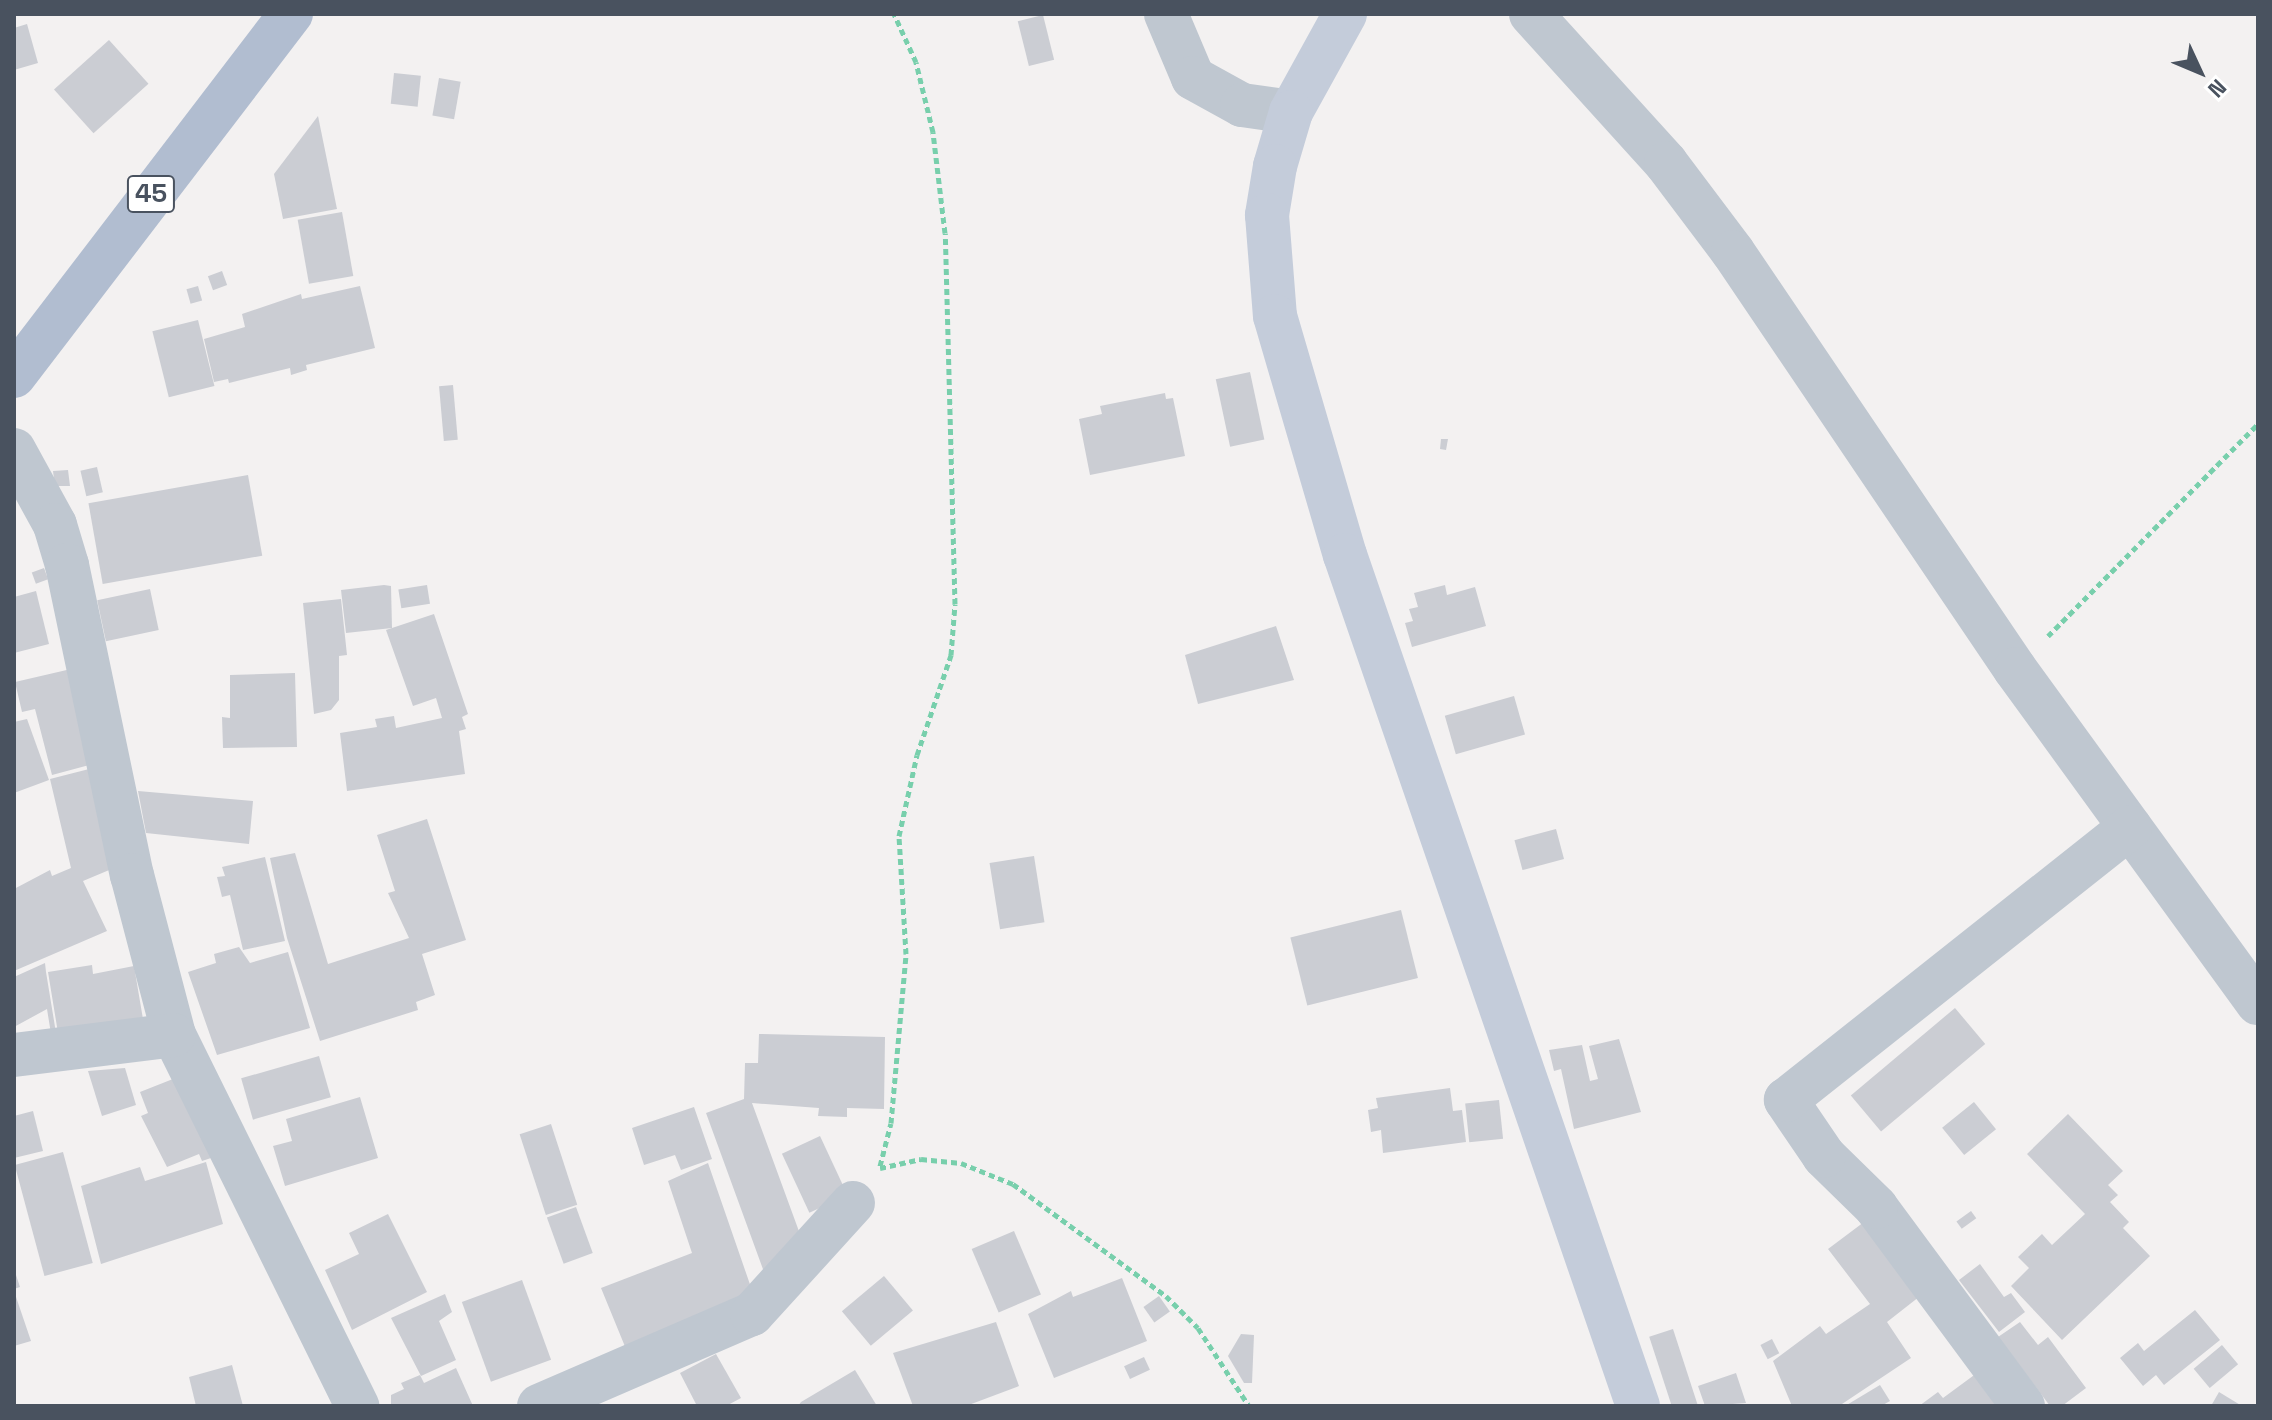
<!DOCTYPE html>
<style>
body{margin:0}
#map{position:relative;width:2272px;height:1420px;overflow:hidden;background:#f3f1f1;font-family:"Space Grotesk",sans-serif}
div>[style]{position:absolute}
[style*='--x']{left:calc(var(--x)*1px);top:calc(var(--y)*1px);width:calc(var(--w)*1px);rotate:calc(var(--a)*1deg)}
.building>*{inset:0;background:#cbcdd3;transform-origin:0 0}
.path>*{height:5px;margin-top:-2.5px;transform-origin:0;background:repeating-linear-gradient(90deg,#78cfac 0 6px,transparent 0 10px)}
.street>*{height:44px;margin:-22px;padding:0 22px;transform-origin:22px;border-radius:22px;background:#bfc7d0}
.secondary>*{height:44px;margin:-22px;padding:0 22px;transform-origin:22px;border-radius:22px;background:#c4ccda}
.primary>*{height:44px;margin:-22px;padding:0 22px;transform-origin:22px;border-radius:22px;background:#b1bdd0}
span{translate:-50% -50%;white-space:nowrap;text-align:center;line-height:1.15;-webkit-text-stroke:6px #fff;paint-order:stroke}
.shield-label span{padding:2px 6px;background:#fff;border:2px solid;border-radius:6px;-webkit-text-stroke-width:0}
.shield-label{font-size:26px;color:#49525f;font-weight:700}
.frame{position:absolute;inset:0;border:16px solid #49525f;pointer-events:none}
.north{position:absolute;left:2160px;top:32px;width:80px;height:80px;-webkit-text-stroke:6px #fff;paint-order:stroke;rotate:134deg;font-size:22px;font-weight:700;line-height:32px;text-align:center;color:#49525f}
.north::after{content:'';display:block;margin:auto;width:28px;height:36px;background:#49525f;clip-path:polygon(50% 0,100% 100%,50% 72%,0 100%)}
</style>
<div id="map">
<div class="building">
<i style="left:1043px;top:15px;width:46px;height:26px;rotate:76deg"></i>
<i style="clip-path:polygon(27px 24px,38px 63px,14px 70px,14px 28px)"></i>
<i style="left:109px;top:40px;width:59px;height:74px;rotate:48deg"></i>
<i style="left:394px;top:73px;width:27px;height:31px;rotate:6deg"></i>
<i style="left:439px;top:78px;width:22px;height:38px;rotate:10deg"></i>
<i style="clip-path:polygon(318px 116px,337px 209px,283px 219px,274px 174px)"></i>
<i style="left:342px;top:212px;width:65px;height:45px;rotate:80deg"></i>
<i style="left:222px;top:271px;width:15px;height:15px;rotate:70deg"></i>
<i style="left:198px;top:286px;width:15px;height:12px;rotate:74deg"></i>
<i style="clip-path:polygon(360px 286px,375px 348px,306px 365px,307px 370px,291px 375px,290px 368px,229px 383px,228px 379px,214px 382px,204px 339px,245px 327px,242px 314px,301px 294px,302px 299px)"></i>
<i style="left:198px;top:320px;width:68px;height:47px;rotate:76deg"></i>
<i style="left:1250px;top:372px;width:69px;height:35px;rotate:78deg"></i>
<i style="left:453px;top:385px;width:55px;height:14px;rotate:85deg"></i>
<i style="clip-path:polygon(1165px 393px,1166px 399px,1173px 398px,1185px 456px,1090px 475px,1079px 419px,1102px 414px,1100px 406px)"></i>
<i style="clip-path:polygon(1441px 439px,1448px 439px,1446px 450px,1440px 449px)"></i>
<i style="left:97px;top:467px;width:26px;height:17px;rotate:77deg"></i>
<i style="clip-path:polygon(68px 470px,70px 486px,55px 486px,53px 471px)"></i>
<i style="left:248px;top:475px;width:82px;height:162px;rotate:80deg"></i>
<i style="left:44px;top:568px;width:12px;height:13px;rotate:70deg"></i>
<i style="clip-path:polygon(384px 585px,391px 586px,392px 628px,346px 633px,341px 590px)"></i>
<i style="left:427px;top:585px;width:19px;height:29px;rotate:81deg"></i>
<i style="clip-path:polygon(1445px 585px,1447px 595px,1475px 587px,1486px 626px,1412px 647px,1405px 623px,1413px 621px,1409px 609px,1418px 607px,1414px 593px)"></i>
<i style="left:150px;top:589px;width:42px;height:54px;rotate:78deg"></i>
<i style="clip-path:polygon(36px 591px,49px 644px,14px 653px,14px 597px)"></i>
<i style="clip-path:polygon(341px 599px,347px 655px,339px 656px,339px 700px,331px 710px,314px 714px,303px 603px)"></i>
<i style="clip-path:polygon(434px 614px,468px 714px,462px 717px,466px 729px,459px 731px,465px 774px,347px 791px,340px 733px,377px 727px,375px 719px,394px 716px,396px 728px,442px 718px,436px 698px,413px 706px,386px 630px)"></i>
<i style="clip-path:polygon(1276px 626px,1294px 680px,1198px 704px,1185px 655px)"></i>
<i style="clip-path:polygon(71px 669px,93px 764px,52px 775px,35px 709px,22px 712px,15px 682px)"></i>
<i style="clip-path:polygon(295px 673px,297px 747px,223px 748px,222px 717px,230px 718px,230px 675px)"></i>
<i style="left:1514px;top:696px;width:40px;height:72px;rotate:74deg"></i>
<i style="clip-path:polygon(27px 719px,49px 780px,14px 793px,14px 722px)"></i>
<i style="clip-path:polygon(93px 768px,114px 868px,83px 881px,107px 931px,14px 971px,14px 889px,50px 870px,52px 876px,71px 868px,50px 779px)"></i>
<i style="clip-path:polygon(138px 791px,253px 801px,249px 844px,146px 833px)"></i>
<i style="clip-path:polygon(427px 819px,466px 940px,422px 954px,435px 995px,416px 1002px,418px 1010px,320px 1041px,287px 938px,270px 858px,295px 853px,328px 964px,409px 938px,388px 893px,395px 891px,377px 835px)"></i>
<i style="left:1556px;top:829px;width:31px;height:43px;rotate:75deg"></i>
<i style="left:1034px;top:856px;width:67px;height:45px;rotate:81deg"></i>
<i style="clip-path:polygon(265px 857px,285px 941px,243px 950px,230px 895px,222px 897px,217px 877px,225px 876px,222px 867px)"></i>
<i style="left:1401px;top:910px;width:70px;height:114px;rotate:76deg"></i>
<i style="clip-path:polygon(239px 947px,250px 963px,288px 952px,310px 1028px,217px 1055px,188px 972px,216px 963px,214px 954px)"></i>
<i style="clip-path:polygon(45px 963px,46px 972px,57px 1039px,52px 1040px,47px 1009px,14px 1027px,14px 977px)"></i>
<i style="clip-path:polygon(92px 965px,93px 974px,134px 966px,144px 1025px,59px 1039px,48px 972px)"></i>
<i style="left:1955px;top:1008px;width:47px;height:136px;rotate:50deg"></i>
<i style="clip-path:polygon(759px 1034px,885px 1037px,884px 1109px,847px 1108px,847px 1117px,818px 1116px,819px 1108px,752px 1103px,804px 1245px,764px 1272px,706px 1113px,744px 1099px,745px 1063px,758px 1063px)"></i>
<i style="clip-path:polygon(1619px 1039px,1641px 1112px,1574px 1129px,1561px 1069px,1554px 1071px,1549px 1050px,1582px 1045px,1590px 1081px,1598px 1079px,1589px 1046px)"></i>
<i style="left:319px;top:1056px;width:43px;height:81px;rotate:74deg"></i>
<i style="clip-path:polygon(125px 1068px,136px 1105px,102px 1116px,88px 1071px)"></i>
<i style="clip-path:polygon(178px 1077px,214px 1157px,202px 1161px,199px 1154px,167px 1167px,141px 1116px,148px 1113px,140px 1092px)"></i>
<i style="clip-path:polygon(1450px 1088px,1453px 1111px,1462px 1110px,1466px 1142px,1383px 1153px,1381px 1130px,1371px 1132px,1368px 1110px,1378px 1108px,1376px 1098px)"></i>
<i style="clip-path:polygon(360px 1097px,378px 1158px,285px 1186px,273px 1146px,292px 1141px,286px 1119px)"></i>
<i style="left:1499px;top:1100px;width:39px;height:34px;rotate:84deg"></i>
<i style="left:1974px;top:1102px;width:35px;height:41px;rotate:51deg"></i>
<i style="clip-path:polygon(694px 1107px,712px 1159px,681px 1170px,675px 1155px,644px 1165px,632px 1128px)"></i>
<i style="clip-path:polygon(33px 1111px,43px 1151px,14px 1158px,14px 1116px)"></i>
<i style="clip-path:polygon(2068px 1114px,2123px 1171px,2108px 1185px,2118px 1195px,2110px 1202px,2129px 1222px,2123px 1228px,2150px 1256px,2062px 1340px,2011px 1286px,2029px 1268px,2018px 1257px,2042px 1234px,2052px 1245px,2085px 1214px,2027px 1154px)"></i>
<i style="left:551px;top:1124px;width:85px;height:33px;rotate:72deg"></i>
<i style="left:820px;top:1136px;width:65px;height:42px;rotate:65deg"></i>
<i style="left:63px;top:1152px;width:115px;height:50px;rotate:75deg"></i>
<i style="clip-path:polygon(206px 1162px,223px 1224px,101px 1264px,81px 1186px,140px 1167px,145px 1181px)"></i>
<i style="clip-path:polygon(708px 1163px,754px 1296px,626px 1349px,601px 1288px,692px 1253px,668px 1181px)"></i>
<i style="left:576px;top:1207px;width:49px;height:31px;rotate:70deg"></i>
<i style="left:1971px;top:1211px;width:9px;height:18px;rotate:54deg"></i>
<i style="clip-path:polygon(388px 1214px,427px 1292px,352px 1330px,325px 1270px,359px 1254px,349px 1233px)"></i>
<i style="clip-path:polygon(1868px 1219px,1924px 1293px,1887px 1322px,1911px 1358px,1839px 1406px,1792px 1406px,1773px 1361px,1820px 1326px,1826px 1334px,1870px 1304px,1828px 1249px)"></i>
<i style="left:1014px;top:1231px;width:69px;height:46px;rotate:67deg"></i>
<i style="clip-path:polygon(1980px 1264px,2004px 1297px,2011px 1293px,2025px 1312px,1999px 1332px,1959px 1280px)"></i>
<i style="clip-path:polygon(14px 1269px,20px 1287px,14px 1289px)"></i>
<i style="left:884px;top:1276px;width:45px;height:55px;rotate:50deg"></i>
<i style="clip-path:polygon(1122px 1278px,1147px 1341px,1054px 1378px,1028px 1314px,1071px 1291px,1073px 1297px)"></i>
<i style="left:522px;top:1280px;width:85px;height:64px;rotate:70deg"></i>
<i style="clip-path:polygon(14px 1291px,31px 1341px,14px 1346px)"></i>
<i style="clip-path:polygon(445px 1294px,452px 1312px,439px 1321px,456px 1360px,421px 1376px,391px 1318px)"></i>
<i style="left:1159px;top:1296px;width:19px;height:19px;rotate:55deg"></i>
<i style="clip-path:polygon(2195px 1310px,2220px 1340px,2164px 1385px,2156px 1375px,2143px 1386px,2120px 1358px,2138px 1343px,2144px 1351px)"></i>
<i style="clip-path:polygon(996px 1322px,1019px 1386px,966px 1406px,913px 1406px,893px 1353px)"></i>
<i style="clip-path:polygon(2020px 1322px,2038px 1345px,2048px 1337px,2086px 1388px,2062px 1406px,2050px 1406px,1998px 1337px)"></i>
<i style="left:1673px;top:1329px;width:81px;height:25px;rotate:72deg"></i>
<i style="clip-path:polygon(1241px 1334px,1254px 1335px,1252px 1383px,1244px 1383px,1228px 1356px)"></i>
<i style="left:1772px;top:1339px;width:16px;height:13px;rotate:63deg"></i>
<i style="left:2222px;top:1345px;width:25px;height:37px;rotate:50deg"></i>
<i style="clip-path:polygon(716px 1354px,741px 1398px,726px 1406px,697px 1406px,680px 1373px)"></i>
<i style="left:1144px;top:1357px;width:14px;height:22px;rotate:65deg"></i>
<i style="clip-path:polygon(232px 1365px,243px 1406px,196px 1406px,189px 1377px)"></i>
<i style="clip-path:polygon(456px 1368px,473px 1406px,391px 1406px,391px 1395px,404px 1389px,401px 1383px,420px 1375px,424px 1383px)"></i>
<i style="clip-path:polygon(855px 1370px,877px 1406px,798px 1406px,801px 1402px)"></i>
<i style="clip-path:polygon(1981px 1370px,2008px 1406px,1919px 1406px,1938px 1392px,1943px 1398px)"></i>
<i style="clip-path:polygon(1736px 1373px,1746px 1403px,1705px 1406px,1698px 1386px)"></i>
<i style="clip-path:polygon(1880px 1385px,1890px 1401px,1881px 1406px,1845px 1406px)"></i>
<i style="clip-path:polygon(2219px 1392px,2242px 1406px,2211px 1406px)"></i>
</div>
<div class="path">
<i style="--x:2048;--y:636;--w:298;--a:-45.3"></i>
<i style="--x:880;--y:1166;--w:44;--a:-75.7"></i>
<i style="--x:891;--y:1123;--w:170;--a:-84.9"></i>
<i style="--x:906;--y:954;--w:118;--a:-93.4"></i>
<i style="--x:899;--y:836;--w:83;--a:-77.5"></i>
<i style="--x:917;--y:755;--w:106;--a:-71.2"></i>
<i style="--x:951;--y:655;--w:51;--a:-85.5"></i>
<i style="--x:955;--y:604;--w:371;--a:-91.5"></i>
<i style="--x:945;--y:233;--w:102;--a:-96.8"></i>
<i style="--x:933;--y:132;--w:72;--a:-103.7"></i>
<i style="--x:916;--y:62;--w:53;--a:-114.6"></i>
<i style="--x:880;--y:1168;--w:42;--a:-12.4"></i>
<i style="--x:921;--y:1159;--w:40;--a:5.7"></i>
<i style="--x:961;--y:1163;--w:56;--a:22"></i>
<i style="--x:1013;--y:1184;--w:190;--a:36.2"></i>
<i style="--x:1166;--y:1296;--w:45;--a:45"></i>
<i style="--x:1198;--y:1328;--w:93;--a:56.8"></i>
</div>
<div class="street">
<i style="--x:1166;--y:14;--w:69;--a:67.1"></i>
<i style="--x:1193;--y:78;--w:56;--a:28.9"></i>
<i style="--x:1242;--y:105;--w:49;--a:8.1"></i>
<i style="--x:1531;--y:14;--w:201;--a:47.8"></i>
<i style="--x:1666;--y:163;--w:111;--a:53"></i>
<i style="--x:1733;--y:252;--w:503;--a:55.93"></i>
<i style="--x:2015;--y:669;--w:413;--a:54"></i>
<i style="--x:14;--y:450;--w:85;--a:61.3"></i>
<i style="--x:55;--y:525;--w:42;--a:73.3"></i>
<i style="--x:67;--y:565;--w:317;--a:78.2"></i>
<i style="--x:132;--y:875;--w:165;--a:75.3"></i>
<i style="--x:174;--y:1035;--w:414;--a:63.7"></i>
<i style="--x:14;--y:1055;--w:161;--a:-7.1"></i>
<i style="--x:539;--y:1406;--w:232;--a:-23.4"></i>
<i style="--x:752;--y:1314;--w:150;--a:-47.7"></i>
<i style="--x:2023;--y:1406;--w:247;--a:-126.5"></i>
<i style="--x:1876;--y:1207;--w:73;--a:-135.6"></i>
<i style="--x:1824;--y:1156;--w:68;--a:-124.2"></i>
<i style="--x:1786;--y:1100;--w:439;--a:-38.4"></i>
</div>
<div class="secondary">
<i style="--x:1345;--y:14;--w:112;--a:118.9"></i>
<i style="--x:1291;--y:112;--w:56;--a:106.5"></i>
<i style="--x:1275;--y:166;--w:50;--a:99.3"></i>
<i style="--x:1267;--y:215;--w:101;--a:85.5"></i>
<i style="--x:1275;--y:316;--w:249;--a:73.7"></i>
<i style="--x:1345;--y:555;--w:900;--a:71"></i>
</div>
<div class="primary">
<i style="--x:14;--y:376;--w:456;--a:-52.6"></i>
</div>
<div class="shield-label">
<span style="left:151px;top:194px">45</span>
</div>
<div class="frame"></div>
<div class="north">N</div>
</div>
